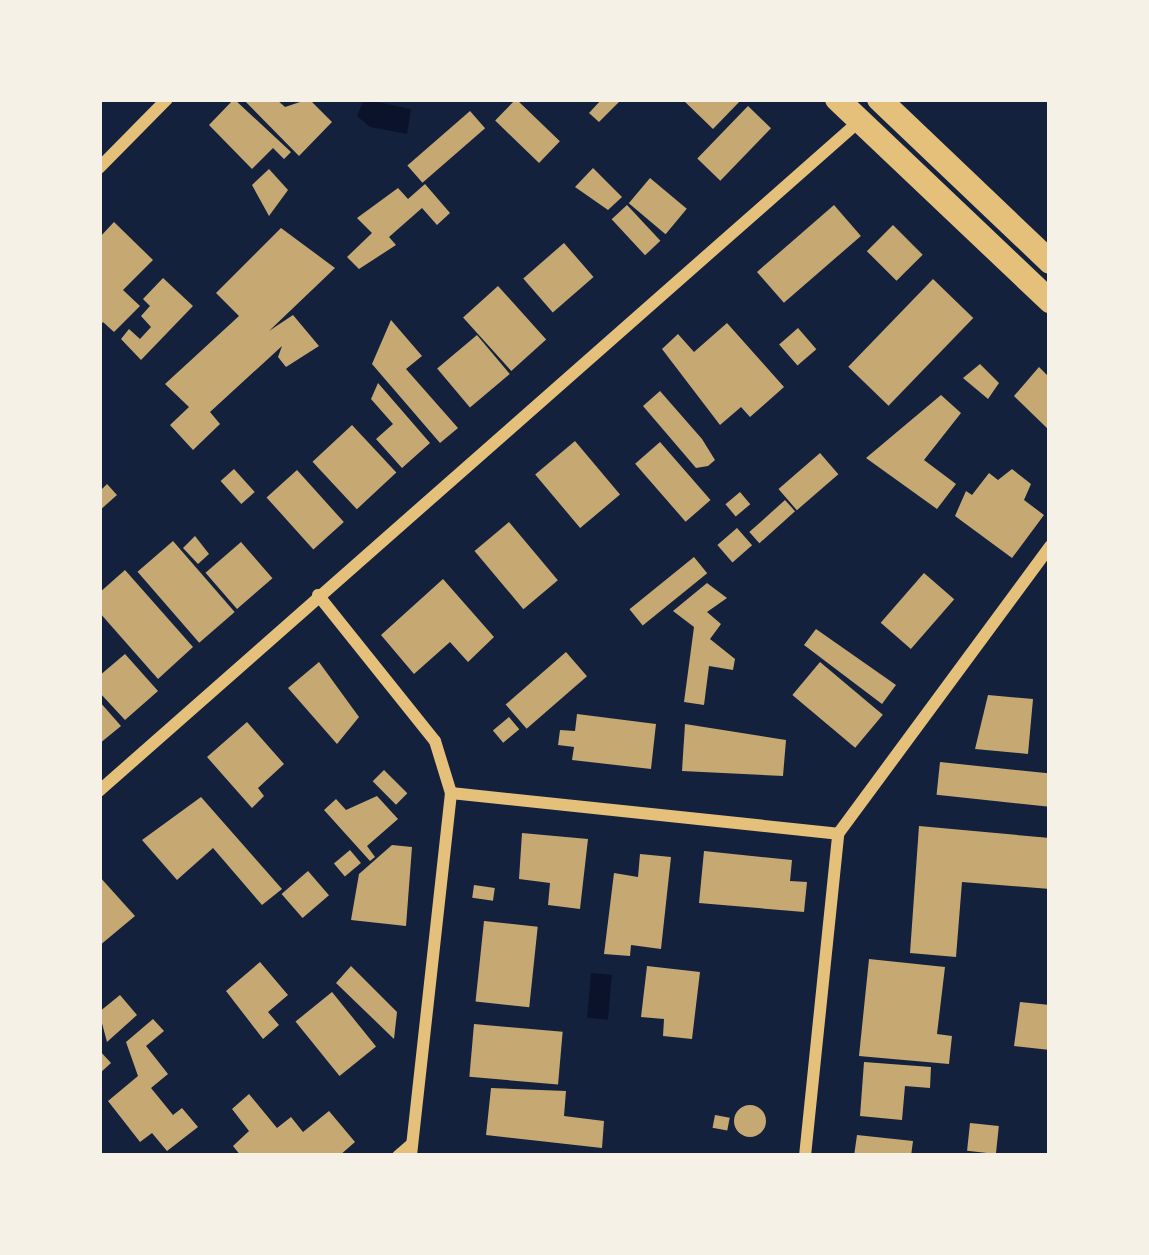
<!DOCTYPE html>
<style>
body{margin:0}
#map{position:relative;width:1149px;height:1255px;overflow:hidden;background:#14213d;font-family:"Fira Sans Condensed",sans-serif}
div>[style]{position:absolute}
[style*='--x']{left:calc(var(--x)*1px);top:calc(var(--y)*1px);width:calc(var(--w)*1px);rotate:calc(var(--a)*1deg)}
.water>*{inset:0;background:#0b132b;transform-origin:0 0}
.building>*{inset:0;background:#c6a872;transform-origin:0 0}
.round{border-radius:50%}
.minor>*{height:12px;margin:-6px;padding:0 6px;transform-origin:6px;border-radius:6px;background:#e5c07b}
.secondary>*{height:24px;margin:-12px;padding:0 12px;transform-origin:12px;border-radius:12px;background:#e5c07b}
span{translate:-50% -50%;white-space:nowrap;text-align:center;line-height:1.15;-webkit-text-stroke:9px #f6f1e7;paint-order:stroke}
.frame{position:absolute;inset:0;border:102px solid #f6f1e7;pointer-events:none}
</style>
<div id="map">
<div class="water">
<i style="clip-path:polygon(364px 99px,411px 109px,407px 134px,370px 127px,357px 116px)"></i>
<i style="left:591px;top:973px;width:21px;height:45px;rotate:5deg"></i>
</div>
<div class="building">
<i style="clip-path:polygon(234px 99px,291px 152px,284px 159px,273px 148px,252px 169px,209px 125px)"></i>
<i style="clip-path:polygon(243px 99px,276px 99px,285px 107px,309px 99px,332px 122px,299px 156px)"></i>
<i style="left:516px;top:99px;width:61px;height:30px;rotate:44deg"></i>
<i style="clip-path:polygon(622px 99px,599px 122px,589px 113px,602px 99px)"></i>
<i style="clip-path:polygon(682px 99px,742px 99px,713px 129px)"></i>
<i style="left:748px;top:106px;width:32px;height:73px;rotate:44deg"></i>
<i style="left:470px;top:111px;width:23px;height:83px;rotate:49deg"></i>
<i style="clip-path:polygon(593px 168px,622px 197px,608px 210px,575px 187px)"></i>
<i style="clip-path:polygon(269px 169px,288px 190px,269px 216px,252px 185px)"></i>
<i style="left:650px;top:178px;width:48px;height:33px;rotate:40deg"></i>
<i style="clip-path:polygon(425px 184px,450px 213px,437px 225px,422px 208px,389px 237px,396px 245px,359px 269px,347px 257px,372px 233px,357px 218px,398px 188px,408px 199px)"></i>
<i style="left:627px;top:205px;width:49px;height:21px;rotate:47deg"></i>
<i style="left:834px;top:205px;width:41px;height:102px;rotate:49deg"></i>
<i style="clip-path:polygon(114px 222px,153px 260px,123px 290px,140px 306px,114px 332px,103px 322px,99px 328px,99px 238px)"></i>
<i style="left:893px;top:225px;width:42px;height:37px;rotate:45deg"></i>
<i style="clip-path:polygon(281px 228px,335px 268px,269px 331px,293px 315px,319px 346px,286px 367px,278px 357px,282px 346px,210px 412px,220px 424px,193px 450px,170px 425px,189px 407px,165px 384px,239px 316px,216px 293px)"></i>
<i style="left:564px;top:243px;width:45px;height:54px;rotate:49deg"></i>
<i style="clip-path:polygon(163px 278px,193px 306px,141px 360px,121px 339px,129px 329px,140px 339px,151px 327px,141px 316px,150px 306px,143px 299px)"></i>
<i style="left:933px;top:279px;width:56px;height:122px;rotate:44deg"></i>
<i style="left:498px;top:286px;width:72px;height:47px;rotate:48deg"></i>
<i style="clip-path:polygon(391px 320px,422px 356px,406px 369px,458px 428px,440px 443px,372px 364px)"></i>
<i style="clip-path:polygon(727px 323px,784px 387px,750px 417px,741px 407px,720px 425px,662px 349px,678px 334px,694px 352px)"></i>
<i style="left:798px;top:328px;width:28px;height:25px;rotate:49deg"></i>
<i style="left:477px;top:335px;width:51px;height:52px;rotate:50deg"></i>
<i style="clip-path:polygon(980px 364px,999px 383px,988px 399px,963px 378px)"></i>
<i style="clip-path:polygon(1039px 367px,1050px 378px,1050px 431px,1014px 396px)"></i>
<i style="clip-path:polygon(378px 383px,430px 443px,402px 468px,376px 439px,393px 424px,371px 399px)"></i>
<i style="clip-path:polygon(660px 391px,702px 439px,715px 460px,708px 466px,696px 468px,643px 406px)"></i>
<i style="clip-path:polygon(941px 395px,961px 413px,924px 460px,956px 484px,937px 509px,866px 458px)"></i>
<i style="left:352px;top:425px;width:65px;height:54px;rotate:47deg"></i>
<i style="left:575px;top:441px;width:70px;height:52px;rotate:50deg"></i>
<i style="left:660px;top:442px;width:77px;height:33px;rotate:49deg"></i>
<i style="left:820px;top:453px;width:28px;height:55px;rotate:49deg"></i>
<i style="left:234px;top:469px;width:31px;height:18px;rotate:48deg"></i>
<i style="clip-path:polygon(1012px 469px,1031px 484px,1024px 500px,1044px 515px,1012px 558px,955px 516px,966px 491px,972px 495px,989px 473px,998px 480px)"></i>
<i style="left:297px;top:470px;width:70px;height:41px;rotate:48deg"></i>
<i style="clip-path:polygon(107px 484px,117px 495px,99px 511px,99px 492px)"></i>
<i style="left:740px;top:492px;width:16px;height:19px;rotate:50deg"></i>
<i style="left:785px;top:500px;width:15px;height:48px;rotate:48deg"></i>
<i style="left:509px;top:522px;width:76px;height:45px;rotate:50deg"></i>
<i style="left:737px;top:528px;width:23px;height:26px;rotate:49deg"></i>
<i style="clip-path:polygon(195px 536px,209px 554px,198px 564px,183px 548px)"></i>
<i style="left:173px;top:541px;width:94px;height:47px;rotate:49deg"></i>
<i style="left:241px;top:542px;width:48px;height:47px;rotate:49deg"></i>
<i style="left:694px;top:557px;width:21px;height:83px;rotate:51deg"></i>
<i style="clip-path:polygon(125px 570px,193px 647px,158px 679px,99px 612px,99px 593px)"></i>
<i style="left:924px;top:573px;width:40px;height:66px;rotate:41deg"></i>
<i style="clip-path:polygon(443px 579px,494px 637px,468px 662px,450px 642px,414px 674px,381px 635px)"></i>
<i style="clip-path:polygon(707px 583px,727px 598px,707px 612px,721px 624px,710px 639px,735px 659px,733px 670px,709px 666px,704px 705px,684px 702px,694px 627px,673px 611px)"></i>
<i style="clip-path:polygon(816px 629px,896px 685px,882px 704px,804px 645px)"></i>
<i style="left:566px;top:652px;width:32px;height:80px;rotate:49deg"></i>
<i style="clip-path:polygon(125px 654px,158px 691px,125px 720px,99px 692px,99px 676px)"></i>
<i style="clip-path:polygon(319px 662px,359px 717px,337px 744px,288px 688px)"></i>
<i style="left:820px;top:662px;width:82px;height:43px;rotate:40deg"></i>
<i style="clip-path:polygon(988px 695px,1033px 699px,1028px 754px,975px 749px)"></i>
<i style="clip-path:polygon(99px 701px,121px 726px,99px 744px)"></i>
<i style="clip-path:polygon(577px 714px,656px 724px,651px 769px,572px 760px,574px 747px,558px 745px,560px 730px,575px 731px)"></i>
<i style="left:509px;top:717px;width:16px;height:21px;rotate:50deg"></i>
<i style="clip-path:polygon(247px 722px,284px 764px,258px 788px,264px 796px,252px 808px,207px 757px)"></i>
<i style="clip-path:polygon(685px 724px,786px 740px,783px 776px,682px 771px)"></i>
<i style="left:940px;top:762px;width:111px;height:33px;rotate:6deg"></i>
<i style="left:384px;top:770px;width:33px;height:16px;rotate:45deg"></i>
<i style="clip-path:polygon(377px 796px,398px 819px,367px 846px,375px 857px,370px 861px,324px 810px,336px 799px,346px 810px)"></i>
<i style="clip-path:polygon(201px 797px,282px 889px,262px 905px,213px 848px,177px 880px,142px 840px)"></i>
<i style="clip-path:polygon(919px 826px,1050px 838px,1050px 889px,962px 882px,956px 957px,910px 953px)"></i>
<i style="clip-path:polygon(522px 833px,588px 839px,580px 909px,548px 905px,550px 883px,519px 879px)"></i>
<i style="clip-path:polygon(392px 845px,412px 847px,406px 926px,351px 920px,359px 874px)"></i>
<i style="left:350px;top:850px;width:17px;height:21px;rotate:50deg"></i>
<i style="clip-path:polygon(704px 851px,792px 860px,790px 881px,807px 882px,804px 912px,699px 903px)"></i>
<i style="clip-path:polygon(640px 854px,671px 857px,661px 949px,631px 945px,630px 956px,604px 954px,614px 873px,638px 877px)"></i>
<i style="left:308px;top:871px;width:32px;height:35px;rotate:49deg"></i>
<i style="clip-path:polygon(99px 876px,135px 916px,99px 946px)"></i>
<i style="left:474px;top:885px;width:21px;height:13px;rotate:8deg"></i>
<i style="left:484px;top:921px;width:54px;height:81px;rotate:6deg"></i>
<i style="clip-path:polygon(869px 959px,945px 967px,937px 1034px,952px 1036px,949px 1064px,859px 1056px)"></i>
<i style="clip-path:polygon(260px 962px,288px 995px,268px 1012px,279px 1025px,263px 1039px,226px 991px)"></i>
<i style="clip-path:polygon(351px 966px,397px 1012px,394px 1039px,336px 983px)"></i>
<i style="clip-path:polygon(647px 966px,700px 972px,692px 1039px,663px 1036px,664px 1019px,641px 1017px)"></i>
<i style="left:332px;top:992px;width:70px;height:47px;rotate:51deg"></i>
<i style="clip-path:polygon(120px 995px,137px 1015px,107px 1042px,99px 1012px)"></i>
<i style="clip-path:polygon(1020px 1002px,1050px 1005px,1050px 1050px,1014px 1046px)"></i>
<i style="clip-path:polygon(153px 1019px,164px 1031px,146px 1046px,168px 1074px,151px 1088px,173px 1115px,182px 1108px,198px 1127px,167px 1151px,152px 1133px,140px 1142px,108px 1101px,138px 1076px,126px 1042px)"></i>
<i style="left:474px;top:1024px;width:89px;height:53px;rotate:5deg"></i>
<i style="clip-path:polygon(99px 1050px,111px 1063px,99px 1074px)"></i>
<i style="clip-path:polygon(864px 1062px,931px 1067px,930px 1088px,905px 1086px,902px 1120px,860px 1116px)"></i>
<i style="clip-path:polygon(491px 1088px,566px 1091px,564px 1116px,604px 1121px,602px 1148px,486px 1135px)"></i>
<i style="clip-path:polygon(249px 1094px,277px 1128px,291px 1117px,303px 1132px,329px 1111px,355px 1142px,339px 1156px,241px 1156px,233px 1146px,249px 1131px,232px 1109px)"></i>
<i class="round" style="left:734px;top:1105px;width:32px;height:32px"></i>
<i style="left:715px;top:1115px;width:15px;height:13px;rotate:11deg"></i>
<i style="left:970px;top:1123px;width:29px;height:28px;rotate:6deg"></i>
<i style="clip-path:polygon(857px 1135px,913px 1141px,911px 1156px,854px 1156px)"></i>
</div>
<div class="minor">
<i style="--x:99;--y:168;--w:97;--a:-45.4"></i>
<i style="--x:318;--y:595;--w:187;--a:51.3"></i>
<i style="--x:435;--y:741;--w:54;--a:72.9"></i>
<i style="--x:451;--y:793;--w:365;--a:96.3"></i>
<i style="--x:99;--y:791;--w:1018;--a:-41.38"></i>
<i style="--x:451;--y:793;--w:389;--a:6"></i>
<i style="--x:398;--y:1156;--w:18;--a:-41"></i>
<i style="--x:805;--y:1156;--w:324;--a:-84.1"></i>
<i style="--x:838;--y:834;--w:358;--a:-53.6"></i>
</div>
<div class="secondary">
<i style="--x:837;--y:99;--w:294;--a:43.5"></i>
<i style="--x:879;--y:99;--w:236;--a:43.6"></i>
</div>
<div class="frame"></div>
</div>
